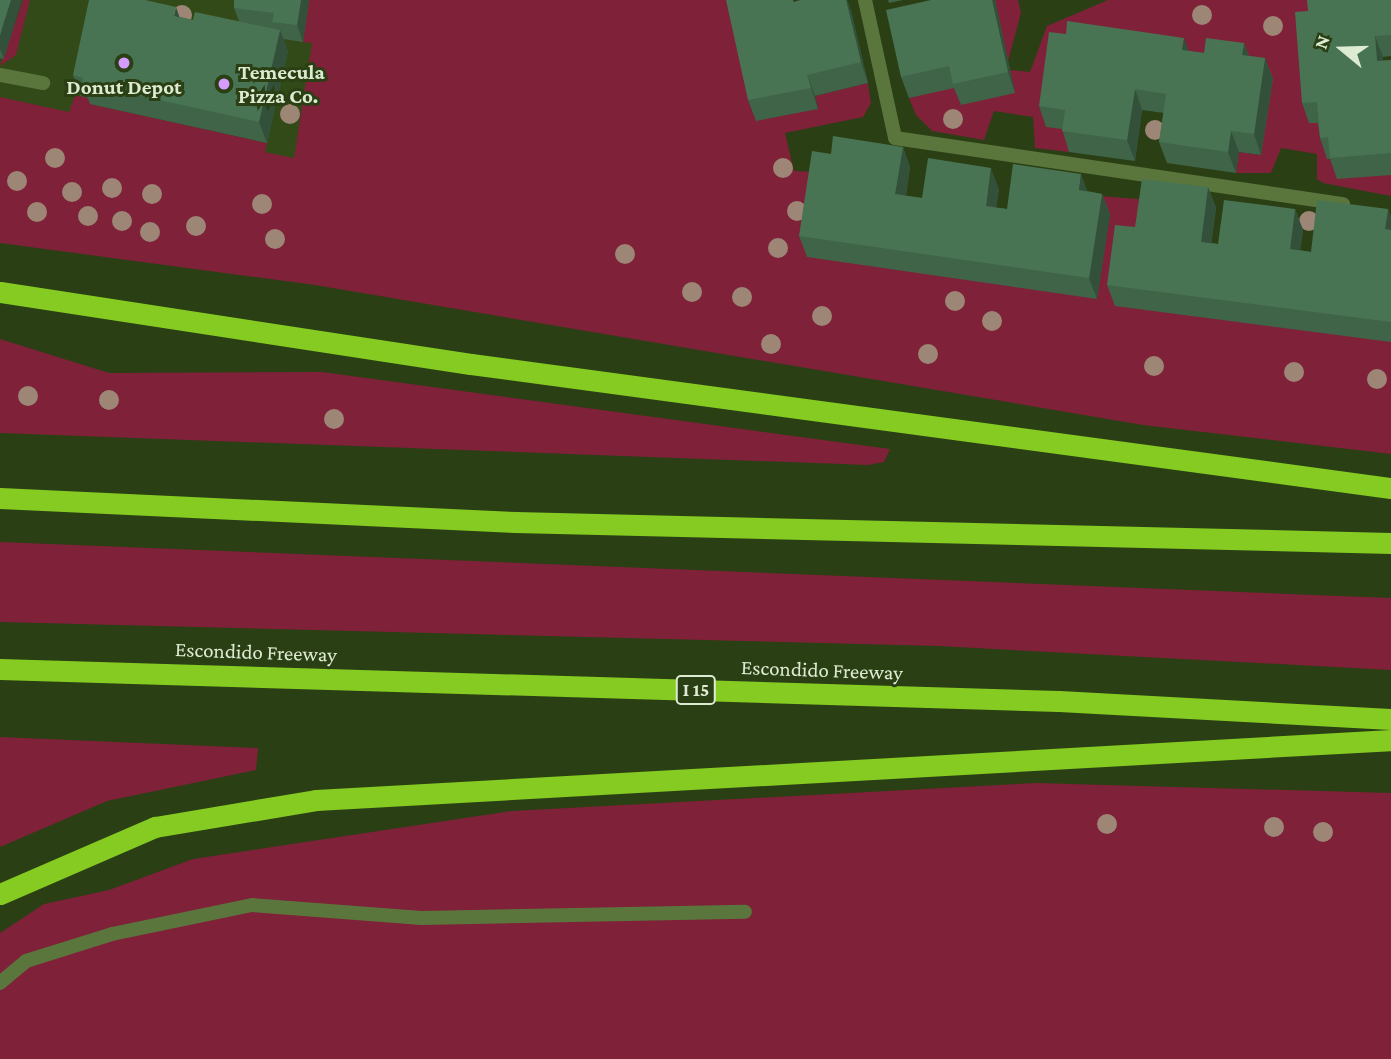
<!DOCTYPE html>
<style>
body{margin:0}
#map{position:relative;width:1391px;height:1059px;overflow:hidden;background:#2a3f14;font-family:"Crimson Pro",serif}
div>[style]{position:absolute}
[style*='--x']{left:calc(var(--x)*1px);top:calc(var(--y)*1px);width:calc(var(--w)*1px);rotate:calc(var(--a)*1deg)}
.built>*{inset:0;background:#324a18}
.green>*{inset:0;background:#7f2138}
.lane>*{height:14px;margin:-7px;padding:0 7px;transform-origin:7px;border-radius:7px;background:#5a763d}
.highway>*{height:21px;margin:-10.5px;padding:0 10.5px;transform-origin:10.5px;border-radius:10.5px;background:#85cb22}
.trees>*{width:20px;height:20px;margin:-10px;border-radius:50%;background:#9d8676}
.wall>*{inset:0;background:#3f6447}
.shaded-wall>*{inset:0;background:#33513a}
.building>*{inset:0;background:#497453}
.dots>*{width:19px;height:19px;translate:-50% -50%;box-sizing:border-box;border:4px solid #2a3f14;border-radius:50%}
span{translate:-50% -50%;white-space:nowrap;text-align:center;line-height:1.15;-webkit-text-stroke:6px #2a3f14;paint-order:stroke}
.shield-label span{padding:2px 5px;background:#2a3f14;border:2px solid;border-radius:5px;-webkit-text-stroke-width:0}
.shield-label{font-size:19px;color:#deebd3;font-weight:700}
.poi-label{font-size:21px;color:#deebd3;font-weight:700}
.left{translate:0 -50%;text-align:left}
.street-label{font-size:21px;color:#deebd3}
.north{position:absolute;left:1307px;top:14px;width:70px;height:70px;-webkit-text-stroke:5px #2a3f14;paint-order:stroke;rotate:289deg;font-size:19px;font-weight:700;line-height:28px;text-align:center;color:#deebd3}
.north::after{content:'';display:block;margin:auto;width:24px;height:32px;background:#deebd3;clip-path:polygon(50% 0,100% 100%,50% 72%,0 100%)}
</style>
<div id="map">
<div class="built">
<i style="clip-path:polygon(0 0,322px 0,301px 168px,0 103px)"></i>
</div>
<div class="green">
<i style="clip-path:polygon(23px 0,30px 0,16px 55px,0 66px)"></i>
<i style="clip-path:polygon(309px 0,729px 0,818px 108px,815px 96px,868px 83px,871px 103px,863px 117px,785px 133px,794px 171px,819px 172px,1097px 299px,1110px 215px,1089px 195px,1149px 200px,1143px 248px,1391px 342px,1391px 454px,1143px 425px,315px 285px,0 243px,0 97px,69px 112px,75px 95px,91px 98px,90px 104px,267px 143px,265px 152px,294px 158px,312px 43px,303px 42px)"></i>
<i style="clip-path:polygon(995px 0,1018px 0,1021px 13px,1008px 61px)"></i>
<i style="clip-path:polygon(1108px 0,1313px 0,1309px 123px,1325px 123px,1328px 159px,1391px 175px,1391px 196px,1323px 183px,1317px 179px,1317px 154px,1281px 148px,1271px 173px,1236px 173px,1239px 152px,1261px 155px,1250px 76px,1072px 131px,1069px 152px,1035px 148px,1033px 117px,994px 111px,984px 140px,932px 131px,916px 115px,909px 98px,1010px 70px,1030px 72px,1047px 26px)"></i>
<i style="clip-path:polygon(0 339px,109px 373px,322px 372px,890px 449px,884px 462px,868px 465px,0 433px)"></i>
<i style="clip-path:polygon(0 542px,1391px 598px,1391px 670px,938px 646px,0 622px)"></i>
<i style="clip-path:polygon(0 737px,258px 748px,256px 770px,107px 801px,0 847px)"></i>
<i style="clip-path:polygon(1036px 783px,1391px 793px,1391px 1059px,0 1059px,0 933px,44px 904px,109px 890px,193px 859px,512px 811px)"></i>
</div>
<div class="lane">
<i style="--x:865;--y:0;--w:141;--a:77.7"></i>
<i style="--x:895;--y:138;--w:453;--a:8.4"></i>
<i style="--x:0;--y:75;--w:44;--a:10.5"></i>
<i style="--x:0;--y:983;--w:34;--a:-40"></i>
<i style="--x:26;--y:961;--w:90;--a:-17.4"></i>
<i style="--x:112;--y:934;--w:143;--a:-11.7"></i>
<i style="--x:252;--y:905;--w:170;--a:4.4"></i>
<i style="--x:422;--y:918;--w:323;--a:-1.1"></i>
</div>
<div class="highway">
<i style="--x:0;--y:292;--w:476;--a:8.7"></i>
<i style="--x:471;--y:364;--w:928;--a:7.68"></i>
<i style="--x:0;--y:498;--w:516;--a:2.67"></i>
<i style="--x:515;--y:522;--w:876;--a:1.37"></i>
<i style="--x:0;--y:669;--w:1059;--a:1.73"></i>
<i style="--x:1059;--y:701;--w:332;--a:3.1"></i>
<i style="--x:0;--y:894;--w:169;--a:-23.4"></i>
<i style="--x:155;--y:827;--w:163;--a:-9.5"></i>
<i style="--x:316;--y:800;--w:1077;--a:-3.19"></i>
</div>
<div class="trees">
<i style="left:182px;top:15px"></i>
<i style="left:1202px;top:15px"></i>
<i style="left:1273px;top:26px"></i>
<i style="left:290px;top:114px"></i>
<i style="left:953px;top:119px"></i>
<i style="left:1155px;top:130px"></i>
<i style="left:55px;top:158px"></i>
<i style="left:783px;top:168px"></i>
<i style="left:17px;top:181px"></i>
<i style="left:112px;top:188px"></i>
<i style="left:72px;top:192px"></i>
<i style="left:152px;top:194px"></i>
<i style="left:262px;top:204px"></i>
<i style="left:797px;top:211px"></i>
<i style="left:37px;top:212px"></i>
<i style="left:88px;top:216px"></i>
<i style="left:122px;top:221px"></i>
<i style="left:1309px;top:221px"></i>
<i style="left:196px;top:226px"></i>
<i style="left:150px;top:232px"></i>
<i style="left:275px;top:239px"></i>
<i style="left:778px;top:248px"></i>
<i style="left:625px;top:254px"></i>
<i style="left:692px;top:292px"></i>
<i style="left:742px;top:297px"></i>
<i style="left:955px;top:301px"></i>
<i style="left:822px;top:316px"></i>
<i style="left:992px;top:321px"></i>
<i style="left:771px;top:344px"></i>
<i style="left:928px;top:354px"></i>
<i style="left:1154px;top:366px"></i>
<i style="left:1294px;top:372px"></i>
<i style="left:1377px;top:379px"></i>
<i style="left:28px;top:396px"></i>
<i style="left:109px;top:400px"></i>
<i style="left:334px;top:419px"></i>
<i style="left:1107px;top:824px"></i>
<i style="left:1274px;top:827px"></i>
<i style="left:1323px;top:832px"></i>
</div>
<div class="wall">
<i style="clip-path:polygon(0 0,4px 59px,0 58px)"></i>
<i style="clip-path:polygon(234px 0,309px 0,303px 42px,283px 39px,288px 51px,267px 143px,90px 104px,88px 98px,80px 96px,73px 75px,180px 17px,193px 20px,239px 21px,234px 8px)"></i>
<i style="clip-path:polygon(801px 0,847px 0,851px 11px,868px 83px,815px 96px,818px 109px,756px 121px,748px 100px,796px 1px)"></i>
<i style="clip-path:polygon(888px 0,903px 0,889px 3px)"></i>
<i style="clip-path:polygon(931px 0,995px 0,1015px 93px,961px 105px,954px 88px,909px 98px,901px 77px)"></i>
<i style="clip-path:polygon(1391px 0,1391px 56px,1383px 57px,1383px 61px,1391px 60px,1391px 175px,1337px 179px,1330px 159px,1327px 159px,1320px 138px,1318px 123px,1309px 123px,1302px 103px,1308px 11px)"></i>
<i style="clip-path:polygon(1244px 43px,1249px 56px,1265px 58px,1273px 79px,1261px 155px,1239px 152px,1236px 173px,1167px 163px,1159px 142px,1164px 113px,1142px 110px,1135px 161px,1069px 152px,1062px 129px,1046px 127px,1039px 106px,1189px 51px,1204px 53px)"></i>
<i style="clip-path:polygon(903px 147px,910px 167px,906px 196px,922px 198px,999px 189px,996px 208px,1007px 209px,1087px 191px,1102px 194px,1110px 214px,1097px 299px,807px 257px,799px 236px,831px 154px)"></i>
<i style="clip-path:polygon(1208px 187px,1216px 208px,1211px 243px,1218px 244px,1295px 209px,1303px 230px,1300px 250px,1311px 252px,1388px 209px,1391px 218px,1391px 342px,1115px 306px,1107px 285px,1135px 227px)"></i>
</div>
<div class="shaded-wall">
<i style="clip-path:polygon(11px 0,22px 0,4px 59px,0 49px,0 35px)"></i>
<i style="clip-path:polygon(301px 0,309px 0,303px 42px,297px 25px)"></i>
<i style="clip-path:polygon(846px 0,847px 0,851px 11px,868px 83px,861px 62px)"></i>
<i style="clip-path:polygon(992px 0,995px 0,1015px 93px,1008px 72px)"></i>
<i style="clip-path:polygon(176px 7px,183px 27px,174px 16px)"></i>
<i style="clip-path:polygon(280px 30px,288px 51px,267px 143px,259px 122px)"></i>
<i style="clip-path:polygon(1375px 36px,1383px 57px,1384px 82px,1377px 61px)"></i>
<i style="clip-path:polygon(1184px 38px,1192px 59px,1182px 50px)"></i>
<i style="clip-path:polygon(1244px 43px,1252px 64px,1242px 55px)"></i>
<i style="clip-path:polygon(1265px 58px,1273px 79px,1261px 155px,1254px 134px)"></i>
<i style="clip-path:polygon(807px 75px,815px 96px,818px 109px,811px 88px)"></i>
<i style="clip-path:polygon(1135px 89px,1142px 110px,1135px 161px,1127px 140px)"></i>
<i style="clip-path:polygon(1231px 131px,1239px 152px,1236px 173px,1228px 152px)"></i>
<i style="clip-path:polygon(903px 147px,910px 167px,903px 215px,895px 194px)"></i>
<i style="clip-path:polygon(991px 168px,999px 189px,993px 227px,986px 206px)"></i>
<i style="clip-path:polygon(1081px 174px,1089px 195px,1079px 190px)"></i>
<i style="clip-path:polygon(1208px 187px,1216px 208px,1209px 263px,1201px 242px)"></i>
<i style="clip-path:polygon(1102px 194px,1110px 214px,1097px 299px,1089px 278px)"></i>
<i style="clip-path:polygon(1295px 209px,1303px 230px,1297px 270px,1290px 249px)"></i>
<i style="clip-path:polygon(1388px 209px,1391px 218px,1391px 245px,1385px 229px)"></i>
</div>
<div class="building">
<i style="clip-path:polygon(0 0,11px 0,0 35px)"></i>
<i style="clip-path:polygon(89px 0,145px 0,176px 7px,174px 16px,193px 20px,195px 12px,280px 30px,259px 122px,82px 83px,83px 78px,73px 75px)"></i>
<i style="clip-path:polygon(234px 0,301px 0,297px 25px,272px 22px,274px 13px,234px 8px)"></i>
<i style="clip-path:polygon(726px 0,793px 0,794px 2px,801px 0,846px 0,861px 62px,807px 75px,811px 88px,748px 100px)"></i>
<i style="clip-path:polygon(931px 0,992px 0,1008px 72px,953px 84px,949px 66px,901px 77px,886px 10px)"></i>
<i style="clip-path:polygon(1307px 0,1391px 0,1391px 35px,1375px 36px,1377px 61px,1391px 60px,1391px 153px,1330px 158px,1328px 137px,1320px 138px,1317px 102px,1302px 103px,1295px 12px,1308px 11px)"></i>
<i style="clip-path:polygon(1067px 21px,1184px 38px,1182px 50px,1204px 53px,1206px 38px,1244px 43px,1242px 55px,1265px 58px,1254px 134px,1231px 131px,1228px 152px,1159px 142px,1166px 94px,1135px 89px,1127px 140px,1062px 131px,1065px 110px,1039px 106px,1049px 32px,1066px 34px)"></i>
<i style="clip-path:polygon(833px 136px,903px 147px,895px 194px,922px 198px,928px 158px,991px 168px,986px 206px,1007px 209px,1013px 164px,1081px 174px,1079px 190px,1102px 194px,1089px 278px,799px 236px,812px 151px,831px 154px)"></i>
<i style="clip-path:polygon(1142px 179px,1208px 187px,1201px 242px,1218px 244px,1224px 200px,1295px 209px,1290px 249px,1311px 252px,1317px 200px,1388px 209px,1385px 229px,1391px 230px,1391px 322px,1107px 285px,1115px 225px,1135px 227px)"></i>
</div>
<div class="dots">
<i style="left:124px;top:63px;background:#d59cfb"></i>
<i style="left:224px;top:84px;background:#d59cfb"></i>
</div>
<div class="shield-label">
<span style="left:696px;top:690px">I 15</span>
</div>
<div class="poi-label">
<span class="left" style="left:238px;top:84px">Temecula<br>Pizza Co.</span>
<span style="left:124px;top:87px">Donut Depot</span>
</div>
<div class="street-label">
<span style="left:256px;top:652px;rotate:2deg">Escondido Freeway</span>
<span style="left:822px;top:670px;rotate:2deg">Escondido Freeway</span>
</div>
<div class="north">N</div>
</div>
